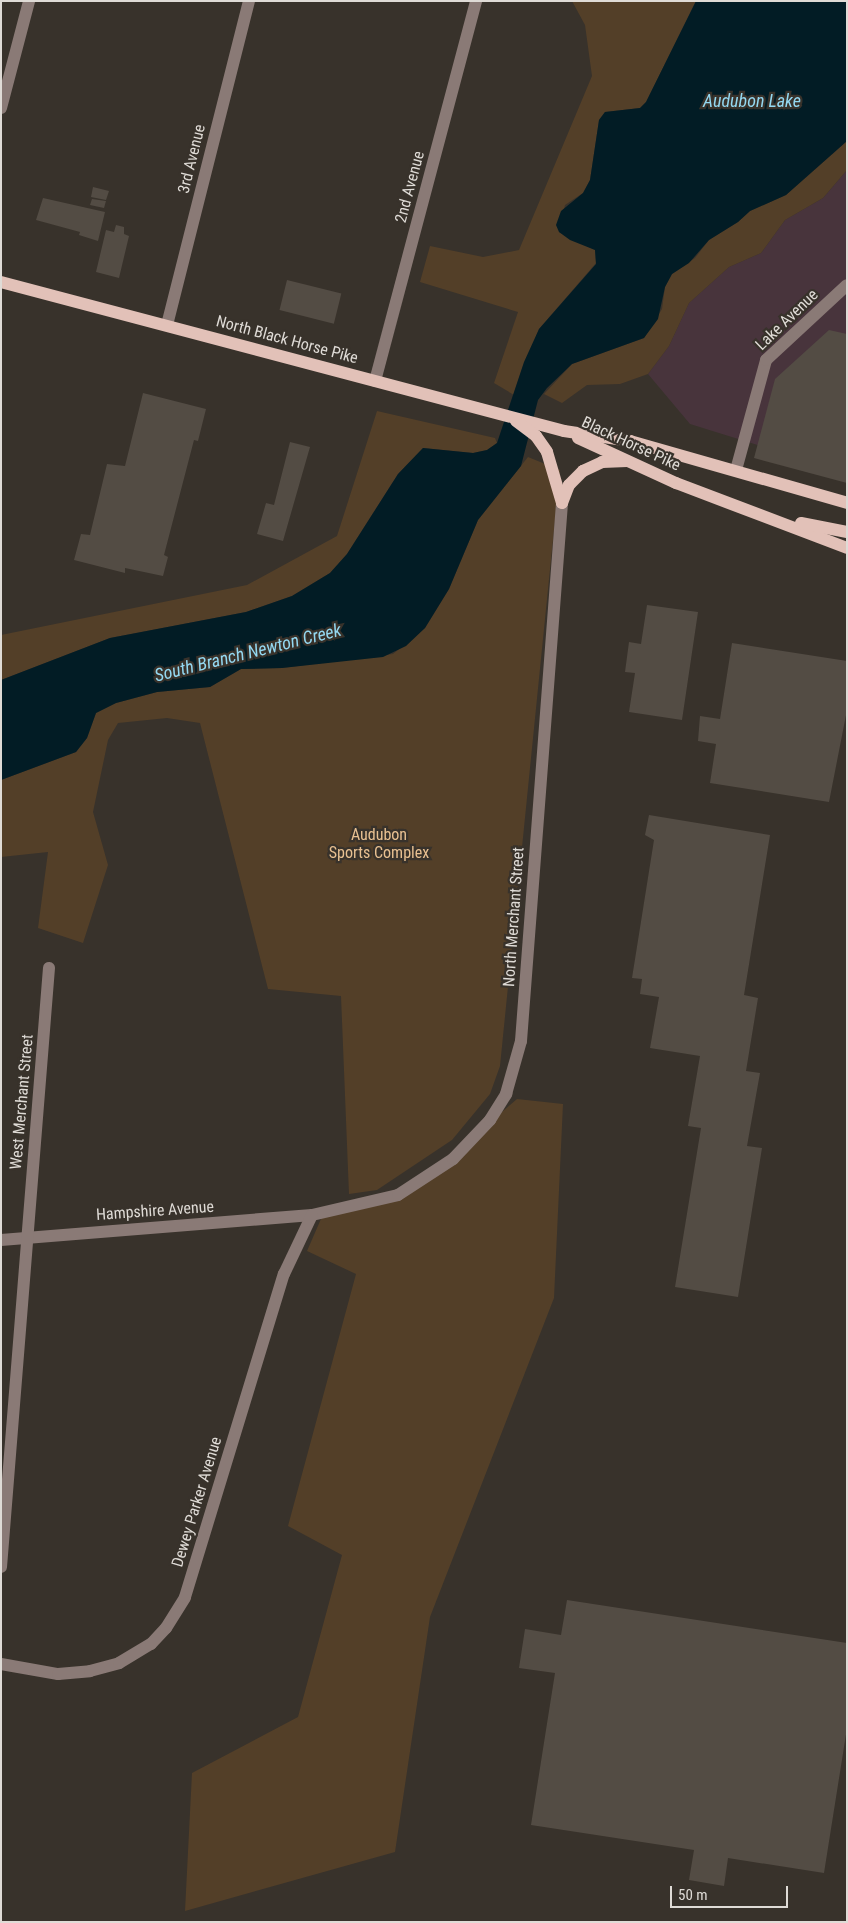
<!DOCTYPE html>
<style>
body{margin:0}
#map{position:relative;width:848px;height:1923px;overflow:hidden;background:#38322b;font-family:"Roboto Condensed",sans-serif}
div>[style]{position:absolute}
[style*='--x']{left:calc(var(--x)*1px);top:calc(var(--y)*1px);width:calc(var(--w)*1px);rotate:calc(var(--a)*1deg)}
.industrial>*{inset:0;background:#48343c}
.green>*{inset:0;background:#533f28}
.water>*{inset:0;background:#021c25}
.building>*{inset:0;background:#534c44;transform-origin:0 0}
.minor>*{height:12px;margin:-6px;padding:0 6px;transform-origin:6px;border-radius:6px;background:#8a7a76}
.major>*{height:12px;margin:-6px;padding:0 6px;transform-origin:6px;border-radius:6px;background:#e2c1b8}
span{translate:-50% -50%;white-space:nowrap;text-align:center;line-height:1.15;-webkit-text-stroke:4.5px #38322b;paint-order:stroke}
.street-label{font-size:16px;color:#dfdbd6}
.park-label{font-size:16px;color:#e8c091}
.water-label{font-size:18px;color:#94d8f1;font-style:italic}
.frame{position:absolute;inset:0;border:2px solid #dfdbd6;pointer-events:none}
.scale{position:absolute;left:670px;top:1886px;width:118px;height:22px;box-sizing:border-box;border:2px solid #dfdbd6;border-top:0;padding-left:6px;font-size:15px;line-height:18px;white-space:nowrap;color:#dfdbd6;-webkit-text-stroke:4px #38322b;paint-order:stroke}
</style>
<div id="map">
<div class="industrial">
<i style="clip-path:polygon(847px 170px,847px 473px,690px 424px,648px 374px,669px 346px,689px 303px,729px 267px,761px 253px,785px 220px,823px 198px)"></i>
</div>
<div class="green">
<i style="clip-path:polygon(572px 1px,696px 1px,646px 102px,640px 108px,605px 112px,599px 120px,590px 180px,583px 193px,565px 205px,559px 232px,595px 250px,596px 263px,539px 329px,514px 395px,494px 383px,518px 312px,420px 282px,430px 246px,483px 257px,519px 250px,592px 76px,585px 25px)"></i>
<i style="clip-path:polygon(847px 141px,847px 170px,823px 198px,785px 220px,761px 253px,729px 267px,689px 303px,669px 346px,648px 374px,620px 384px,587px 385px,562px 403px,544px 394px,572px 364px,644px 338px,662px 309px,665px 287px,672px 274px,695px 258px,709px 240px,738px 222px,750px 211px,786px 195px)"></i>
<i style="clip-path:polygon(377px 411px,495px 438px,497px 443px,487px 450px,473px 453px,423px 448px,398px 474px,347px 554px,330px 573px,292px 596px,246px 612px,110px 638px,1px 680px,1px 635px,247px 585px,337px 536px)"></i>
<i style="clip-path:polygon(528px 457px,560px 470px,500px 1066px,490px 1094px,452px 1140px,377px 1190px,349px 1194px,341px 996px,268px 989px,200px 723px,167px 718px,118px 723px,108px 740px,93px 812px,108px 865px,83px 943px,38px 928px,48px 852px,1px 857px,1px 780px,76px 752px,87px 738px,96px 713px,116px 703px,157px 692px,210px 687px,241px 669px,282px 668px,393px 654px,425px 628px,449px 589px,478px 520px)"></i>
<i style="clip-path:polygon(517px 1099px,563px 1104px,554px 1298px,430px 1617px,395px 1852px,185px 1911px,192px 1773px,298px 1717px,342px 1555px,288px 1526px,356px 1274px,307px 1251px,324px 1212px,421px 1182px)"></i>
</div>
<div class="water">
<i style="clip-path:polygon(696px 1px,847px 1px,847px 141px,786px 195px,750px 211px,738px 222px,709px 240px,689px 263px,672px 274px,665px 287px,658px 319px,644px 338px,572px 364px,547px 388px,538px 400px,521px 466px,478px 520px,449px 589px,425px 628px,406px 646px,383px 657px,282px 668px,241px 669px,210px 687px,157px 692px,116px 703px,96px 713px,87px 738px,76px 752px,1px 780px,1px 680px,110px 638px,246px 612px,292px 596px,330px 573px,347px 554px,398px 474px,423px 448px,473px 453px,487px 450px,497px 443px,524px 362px,539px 329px,596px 264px,595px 250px,570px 240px,559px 232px,556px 225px,561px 211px,583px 193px,590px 180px,599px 120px,605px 112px,640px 108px,646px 102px)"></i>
</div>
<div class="building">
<i style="clip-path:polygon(93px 187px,109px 191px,106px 200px,91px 197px)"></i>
<i style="clip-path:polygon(43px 198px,105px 212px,98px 241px,79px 235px,80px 232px,36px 220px)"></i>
<i style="clip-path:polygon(92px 199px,106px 201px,104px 208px,90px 205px)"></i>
<i style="clip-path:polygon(116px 225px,124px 227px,124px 234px,129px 236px,119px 278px,96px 272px,106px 230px,114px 232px)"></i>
<i style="left:287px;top:280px;width:56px;height:31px;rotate:14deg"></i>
<i style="clip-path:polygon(829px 330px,847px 334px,847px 483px,754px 458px,775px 379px)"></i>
<i style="clip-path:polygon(143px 393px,206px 409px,198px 441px,194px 440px,164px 555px,168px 557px,163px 576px,125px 568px,125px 573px,74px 560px,81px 534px,90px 535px,107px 464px,125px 466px)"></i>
<i style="clip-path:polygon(290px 442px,310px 447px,283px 541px,257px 534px,266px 503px,274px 505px)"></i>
<i style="clip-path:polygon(647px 605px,698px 612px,682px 720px,629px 712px,635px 673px,625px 672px,629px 642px,641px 644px)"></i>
<i style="clip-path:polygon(732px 643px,847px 661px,847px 710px,829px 802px,710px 783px,716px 744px,698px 741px,700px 716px,720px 719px)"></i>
<i style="clip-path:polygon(649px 815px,770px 835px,744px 995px,758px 998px,746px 1071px,760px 1073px,747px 1146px,762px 1148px,738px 1297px,675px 1287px,701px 1128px,688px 1126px,700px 1056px,650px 1048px,659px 997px,640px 994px,642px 979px,632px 978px,654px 840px,645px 835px)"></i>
<i style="clip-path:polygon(567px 1600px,847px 1643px,847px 1728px,824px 1873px,728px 1858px,724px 1886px,689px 1880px,694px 1850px,531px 1825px,555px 1673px,519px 1668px,525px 1629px,561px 1635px)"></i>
</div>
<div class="minor">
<i style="--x:1;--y:108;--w:111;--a:-75.3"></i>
<i style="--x:167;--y:325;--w:334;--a:-75.8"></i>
<i style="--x:375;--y:381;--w:393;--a:-75.1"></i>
<i style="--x:736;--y:470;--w:114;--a:-74.7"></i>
<i style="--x:766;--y:360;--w:110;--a:-42.8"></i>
<i style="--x:1;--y:1240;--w:312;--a:-4.6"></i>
<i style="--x:312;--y:1215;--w:88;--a:-13.1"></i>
<i style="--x:398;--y:1195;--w:66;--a:-33.2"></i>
<i style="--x:453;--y:1159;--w:54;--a:-46.5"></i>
<i style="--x:490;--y:1120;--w:31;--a:-58"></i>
<i style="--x:506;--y:1094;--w:55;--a:-74.2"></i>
<i style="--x:521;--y:1041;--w:540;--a:-85.64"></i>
<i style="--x:1;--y:1567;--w:601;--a:-85.42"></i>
<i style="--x:1;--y:1664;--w:58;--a:10"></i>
<i style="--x:58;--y:1674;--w:32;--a:-5"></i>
<i style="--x:90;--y:1671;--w:30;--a:-15"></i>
<i style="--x:119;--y:1663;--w:37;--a:-31"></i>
<i style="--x:151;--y:1644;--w:22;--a:-47"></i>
<i style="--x:166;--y:1628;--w:36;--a:-58"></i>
<i style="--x:185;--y:1597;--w:338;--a:-73"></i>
<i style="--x:284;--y:1274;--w:65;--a:-64.6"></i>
</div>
<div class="major">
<i style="--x:1;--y:282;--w:582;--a:14.82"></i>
<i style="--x:564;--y:431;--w:67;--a:8.6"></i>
<i style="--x:630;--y:441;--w:226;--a:15.9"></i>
<i style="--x:516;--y:421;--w:25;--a:37"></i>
<i style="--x:536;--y:436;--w:19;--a:55"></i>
<i style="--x:547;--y:452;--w:53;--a:73.6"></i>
<i style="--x:578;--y:438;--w:108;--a:24.7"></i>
<i style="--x:676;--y:483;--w:183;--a:20.8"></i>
<i style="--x:562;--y:503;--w:19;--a:-69"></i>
<i style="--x:569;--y:485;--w:20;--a:-45"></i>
<i style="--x:583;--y:471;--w:21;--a:-25"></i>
<i style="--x:602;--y:462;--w:25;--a:-2"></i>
<i style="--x:801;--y:523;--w:47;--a:11.1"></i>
</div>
<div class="street-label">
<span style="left:192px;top:159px;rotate:-76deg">3rd Avenue</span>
<span style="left:410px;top:187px;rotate:-75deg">2nd Avenue</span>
<span style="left:787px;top:320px;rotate:-44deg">Lake Avenue</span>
<span style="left:287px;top:340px;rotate:15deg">North Black Horse Pike</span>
<span style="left:631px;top:444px;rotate:25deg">Black Horse Pike</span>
<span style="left:514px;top:917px;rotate:-86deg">North Merchant Street</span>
<span style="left:22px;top:1102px;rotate:-85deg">West Merchant Street</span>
<span style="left:155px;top:1211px;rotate:-4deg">Hampshire Avenue</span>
<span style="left:197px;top:1502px;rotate:-73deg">Dewey Parker Avenue</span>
</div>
<div class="park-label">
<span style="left:379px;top:844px">Audubon<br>Sports Complex</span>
</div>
<div class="water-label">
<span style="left:752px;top:101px">Audubon Lake</span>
<span style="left:248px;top:653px;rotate:-14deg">South Branch Newton Creek</span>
</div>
<div class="frame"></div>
<div class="scale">50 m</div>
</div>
